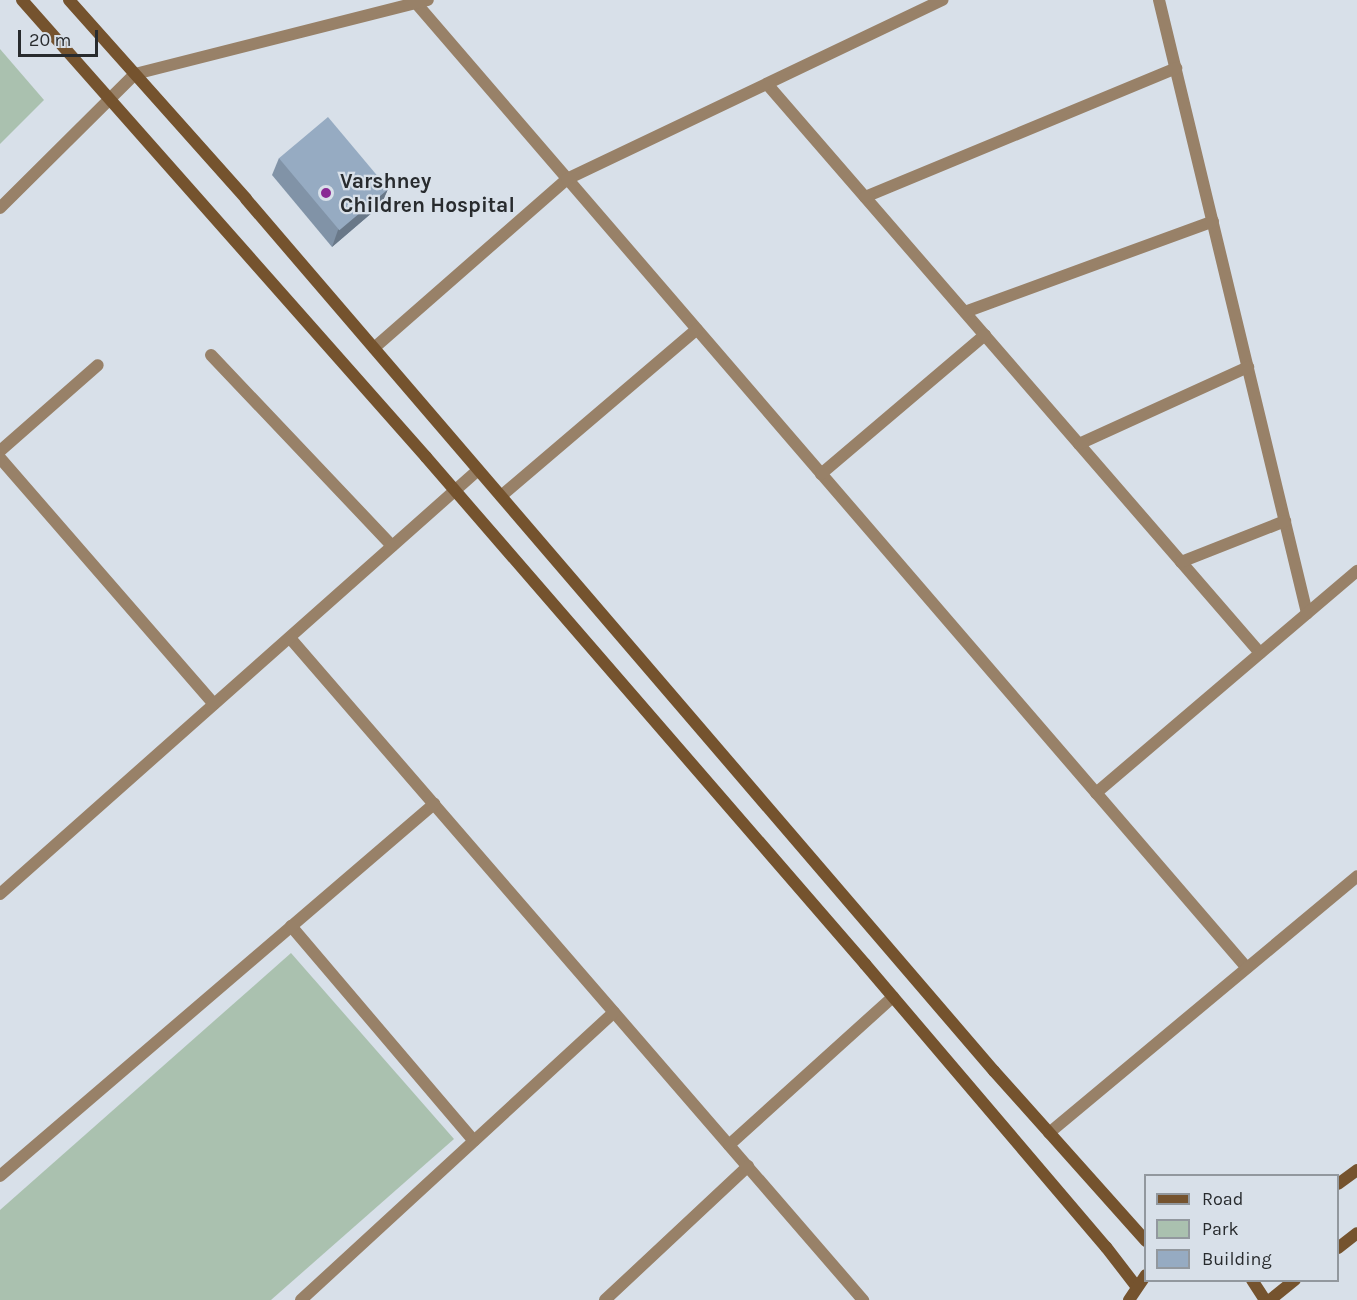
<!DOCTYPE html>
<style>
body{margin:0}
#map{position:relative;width:1357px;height:1300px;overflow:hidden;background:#d8e0e9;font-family:Karla,sans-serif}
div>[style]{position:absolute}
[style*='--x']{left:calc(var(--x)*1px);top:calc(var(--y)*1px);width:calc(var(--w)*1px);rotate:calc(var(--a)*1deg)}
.green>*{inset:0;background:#aac1af}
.street>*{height:12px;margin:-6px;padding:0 6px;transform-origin:6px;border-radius:6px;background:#988168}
.secondary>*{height:12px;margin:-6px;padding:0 6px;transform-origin:6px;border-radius:6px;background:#75532e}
.wall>*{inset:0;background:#8193a7}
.shaded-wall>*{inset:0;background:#697888}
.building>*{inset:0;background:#96abc2;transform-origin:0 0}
.dots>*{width:16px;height:16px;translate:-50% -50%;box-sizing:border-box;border:3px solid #d8e0e9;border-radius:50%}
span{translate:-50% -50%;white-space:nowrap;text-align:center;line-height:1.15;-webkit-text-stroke:4.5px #d8e0e9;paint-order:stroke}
.poi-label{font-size:21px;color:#282b2e;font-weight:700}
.left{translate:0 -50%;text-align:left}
.legend{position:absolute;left:1144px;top:1174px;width:195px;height:108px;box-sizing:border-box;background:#d8e0e9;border:2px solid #92989e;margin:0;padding:8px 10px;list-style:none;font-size:18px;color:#282b2e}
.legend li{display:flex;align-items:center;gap:12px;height:30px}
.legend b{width:30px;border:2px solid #92989e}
.scale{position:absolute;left:18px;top:30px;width:80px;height:27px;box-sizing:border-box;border:3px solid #282b2e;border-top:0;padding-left:8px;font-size:18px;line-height:21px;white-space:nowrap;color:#282b2e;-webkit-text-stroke:4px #d8e0e9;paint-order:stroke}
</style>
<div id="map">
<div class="green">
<i style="clip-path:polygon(0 49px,44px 100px,0 144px)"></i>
<i style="clip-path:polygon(291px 953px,454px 1139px,271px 1300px,0 1300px,0 1210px)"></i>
</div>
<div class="street">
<i style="--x:1159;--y:0;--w:631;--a:76.43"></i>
<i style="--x:416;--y:3;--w:1273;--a:49.27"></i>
<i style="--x:767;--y:84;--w:753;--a:49.09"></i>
<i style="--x:865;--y:197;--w:337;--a:-22.5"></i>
<i style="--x:0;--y:208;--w:190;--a:-44.8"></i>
<i style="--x:135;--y:74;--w:302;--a:-14.2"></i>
<i style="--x:965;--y:312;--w:264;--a:-20.1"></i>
<i style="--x:374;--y:348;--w:257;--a:-41.2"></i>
<i style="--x:567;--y:179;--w:416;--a:-25.5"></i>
<i style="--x:211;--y:355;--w:263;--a:46.5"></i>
<i style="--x:1079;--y:444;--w:186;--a:-24.5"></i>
<i style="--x:0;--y:451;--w:130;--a:-41.3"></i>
<i style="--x:0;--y:458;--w:326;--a:49"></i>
<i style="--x:821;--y:474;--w:215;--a:-40.3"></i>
<i style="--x:501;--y:496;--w:257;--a:-40.4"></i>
<i style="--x:1181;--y:562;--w:112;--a:-21.5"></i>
<i style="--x:290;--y:638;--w:876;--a:49.12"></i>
<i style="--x:1096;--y:793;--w:343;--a:-40.4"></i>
<i style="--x:0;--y:894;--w:639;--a:-41.57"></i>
<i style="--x:291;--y:926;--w:282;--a:49.6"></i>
<i style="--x:1049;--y:1133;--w:401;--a:-39.8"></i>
<i style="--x:729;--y:1145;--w:221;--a:-42.1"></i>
<i style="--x:0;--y:1176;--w:572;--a:-40.6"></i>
<i style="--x:301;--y:1300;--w:425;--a:-42.6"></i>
<i style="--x:605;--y:1300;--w:196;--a:-43.1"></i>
</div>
<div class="secondary">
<i style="--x:22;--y:0;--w:610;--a:48.52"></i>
<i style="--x:426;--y:457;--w:671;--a:49.11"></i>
<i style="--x:865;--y:964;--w:372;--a:49.6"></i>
<i style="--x:1106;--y:1247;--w:49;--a:52.4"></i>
<i style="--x:69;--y:0;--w:266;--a:48.3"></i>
<i style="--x:246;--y:199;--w:1149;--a:49.38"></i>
<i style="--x:994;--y:1071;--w:228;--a:48.2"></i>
<i style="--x:1338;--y:1184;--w:24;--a:-36"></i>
<i style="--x:1338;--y:1248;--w:24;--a:-38"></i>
<i style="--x:1252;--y:1280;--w:24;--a:57"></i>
<i style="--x:1129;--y:1300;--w:30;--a:-56"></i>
<i style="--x:1270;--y:1300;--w:32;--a:-39"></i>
</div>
<div class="wall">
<i style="clip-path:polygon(279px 158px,388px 189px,381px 205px,332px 247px,272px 175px)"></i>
</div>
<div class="shaded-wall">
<i style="clip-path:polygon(388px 189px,381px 205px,332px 247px,338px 230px)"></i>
</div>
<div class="building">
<i style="left:328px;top:117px;width:94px;height:64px;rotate:50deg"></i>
</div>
<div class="dots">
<i style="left:326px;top:193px;background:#8a2a94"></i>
</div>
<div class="poi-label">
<span class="left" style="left:340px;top:193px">Varshney<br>Children Hospital</span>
</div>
<ul class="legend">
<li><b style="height:8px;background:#75532e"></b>Road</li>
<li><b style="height:16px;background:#aac1af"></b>Park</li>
<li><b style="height:16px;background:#96abc2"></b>Building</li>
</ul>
<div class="scale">20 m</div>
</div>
